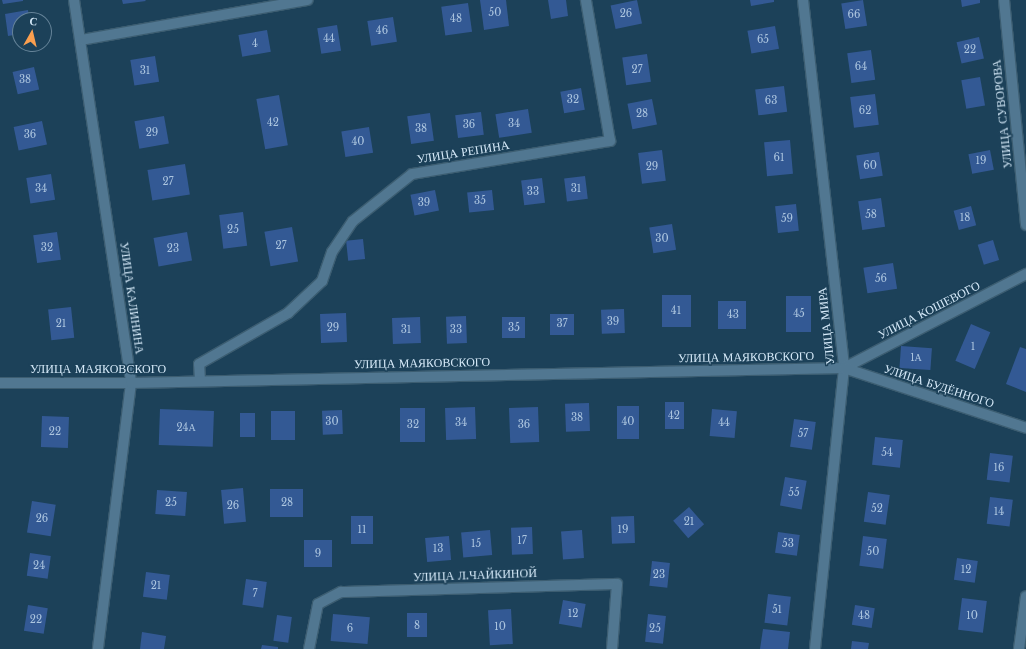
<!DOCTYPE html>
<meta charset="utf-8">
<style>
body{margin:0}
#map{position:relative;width:1026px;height:649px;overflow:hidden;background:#1c4159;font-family:"Libre Baskerville",serif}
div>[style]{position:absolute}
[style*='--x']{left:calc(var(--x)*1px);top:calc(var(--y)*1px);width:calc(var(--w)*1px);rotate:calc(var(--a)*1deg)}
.building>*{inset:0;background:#335994;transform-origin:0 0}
.roads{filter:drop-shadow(1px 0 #3c5d71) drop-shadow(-1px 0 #3c5d71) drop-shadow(0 1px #3c5d71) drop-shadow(0 -1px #3c5d71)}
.minor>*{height:10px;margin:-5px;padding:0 5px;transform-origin:5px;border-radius:5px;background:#517791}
span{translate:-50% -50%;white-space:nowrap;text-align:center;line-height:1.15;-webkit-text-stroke:3px #1c4159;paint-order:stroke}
.number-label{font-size:10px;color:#acc5df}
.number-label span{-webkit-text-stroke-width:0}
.street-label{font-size:12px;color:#d5e9f8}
.north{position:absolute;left:12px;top:12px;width:40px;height:40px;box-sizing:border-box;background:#1c4159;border:1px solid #668499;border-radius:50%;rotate:8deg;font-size:11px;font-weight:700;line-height:16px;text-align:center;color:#d5e9f8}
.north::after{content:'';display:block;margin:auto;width:14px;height:18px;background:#fa9f4f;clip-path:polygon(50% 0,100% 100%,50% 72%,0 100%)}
</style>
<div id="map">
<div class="building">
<i style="clip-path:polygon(2px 0,23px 0,23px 1px,3px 4px)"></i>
<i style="clip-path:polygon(122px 0,145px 0,146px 1px,123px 4px)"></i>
<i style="clip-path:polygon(480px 0,506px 0,509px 26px,484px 30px)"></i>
<i style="clip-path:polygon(548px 0,566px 0,568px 16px,551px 19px)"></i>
<i style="left:637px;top:0;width:24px;height:27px;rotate:78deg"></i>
<i style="clip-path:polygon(750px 0,774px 0,774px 2px,751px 6px)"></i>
<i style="left:863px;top:0;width:26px;height:22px;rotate:81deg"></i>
<i style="clip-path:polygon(961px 0,980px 0,980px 3px,962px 7px)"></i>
<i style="left:468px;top:3px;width:29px;height:27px;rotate:82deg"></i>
<i style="clip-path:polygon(28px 10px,29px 20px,20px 20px,20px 34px,8px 36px,5px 14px)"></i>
<i style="left:393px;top:17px;width:25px;height:26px;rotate:81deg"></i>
<i style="left:337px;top:25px;width:26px;height:20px;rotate:81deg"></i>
<i style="left:775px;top:26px;width:23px;height:28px;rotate:80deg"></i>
<i style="left:267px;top:30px;width:22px;height:29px;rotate:80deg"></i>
<i style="left:979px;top:37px;width:22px;height:23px;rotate:77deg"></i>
<i style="left:871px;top:50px;width:30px;height:24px;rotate:82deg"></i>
<i style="left:647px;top:54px;width:28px;height:25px;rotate:82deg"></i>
<i style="left:155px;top:56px;width:26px;height:25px;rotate:81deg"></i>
<i style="left:34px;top:67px;width:23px;height:22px;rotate:77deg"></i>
<i style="left:980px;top:77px;width:29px;height:19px;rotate:80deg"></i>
<i style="left:784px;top:86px;width:26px;height:29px;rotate:83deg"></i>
<i style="left:581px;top:88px;width:22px;height:21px;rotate:80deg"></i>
<i style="left:875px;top:94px;width:31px;height:25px;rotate:83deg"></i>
<i style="left:279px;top:95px;width:51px;height:23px;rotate:80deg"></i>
<i style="left:652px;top:99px;width:26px;height:25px;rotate:79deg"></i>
<i style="left:528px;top:109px;width:24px;height:33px;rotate:81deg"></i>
<i style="left:481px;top:112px;width:23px;height:26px;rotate:83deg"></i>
<i style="left:430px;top:113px;width:28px;height:23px;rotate:82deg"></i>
<i style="left:164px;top:116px;width:28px;height:30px;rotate:80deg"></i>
<i style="left:42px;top:121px;width:24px;height:29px;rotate:78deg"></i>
<i style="left:369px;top:127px;width:26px;height:28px;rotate:81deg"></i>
<i style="left:790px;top:140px;width:34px;height:26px;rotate:85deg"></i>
<i style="left:662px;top:150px;width:31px;height:24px;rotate:83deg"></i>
<i style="left:990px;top:150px;width:20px;height:22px;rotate:79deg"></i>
<i style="left:879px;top:152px;width:24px;height:23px;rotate:81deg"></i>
<i style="left:185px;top:164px;width:31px;height:38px;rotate:81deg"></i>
<i style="left:51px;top:174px;width:26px;height:25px;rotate:81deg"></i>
<i style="left:585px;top:176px;width:23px;height:21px;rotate:83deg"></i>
<i style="left:542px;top:178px;width:25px;height:21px;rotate:83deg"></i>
<i style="left:435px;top:190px;width:21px;height:25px;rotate:79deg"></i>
<i style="left:492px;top:190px;width:20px;height:25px;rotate:84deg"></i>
<i style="left:881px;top:198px;width:29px;height:23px;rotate:82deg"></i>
<i style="left:796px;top:204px;width:27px;height:21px;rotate:84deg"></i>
<i style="left:971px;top:206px;width:20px;height:18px;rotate:75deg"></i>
<i style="left:243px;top:212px;width:34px;height:24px;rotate:83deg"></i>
<i style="left:672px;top:224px;width:26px;height:23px;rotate:81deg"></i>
<i style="left:292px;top:227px;width:35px;height:28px;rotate:80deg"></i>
<i style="left:57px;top:232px;width:28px;height:24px;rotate:82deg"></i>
<i style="left:187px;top:232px;width:29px;height:34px;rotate:80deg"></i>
<i style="left:363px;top:239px;width:20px;height:17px;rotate:84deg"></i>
<i style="left:993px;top:240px;width:21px;height:16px;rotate:73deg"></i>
<i style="left:893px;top:263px;width:26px;height:30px;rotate:81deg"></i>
<i style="left:691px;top:295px;width:32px;height:29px;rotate:90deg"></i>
<i style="left:786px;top:296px;width:25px;height:36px"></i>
<i style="left:718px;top:301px;width:28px;height:28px"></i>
<i style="left:71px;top:307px;width:31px;height:23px;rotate:84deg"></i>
<i style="left:624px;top:309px;width:24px;height:23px;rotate:88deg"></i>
<i style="left:346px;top:313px;width:29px;height:26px;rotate:88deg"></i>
<i style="left:550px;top:314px;width:24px;height:21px"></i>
<i style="left:466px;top:316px;width:27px;height:20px;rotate:88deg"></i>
<i style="left:420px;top:317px;width:26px;height:28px;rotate:88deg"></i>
<i style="left:502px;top:317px;width:23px;height:21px"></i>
<i style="left:971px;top:324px;width:21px;height:40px;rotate:23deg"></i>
<i style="left:901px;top:346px;width:31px;height:22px;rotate:4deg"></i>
<i style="clip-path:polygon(1020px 347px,1026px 349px,1026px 392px,1006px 384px)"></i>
<i style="left:684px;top:402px;width:27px;height:19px;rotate:90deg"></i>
<i style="left:589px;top:403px;width:28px;height:24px;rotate:88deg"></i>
<i style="left:617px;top:406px;width:22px;height:33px"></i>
<i style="left:475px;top:407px;width:32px;height:30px;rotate:88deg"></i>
<i style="left:538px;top:407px;width:35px;height:29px;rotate:88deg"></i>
<i style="left:400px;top:408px;width:25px;height:34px"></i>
<i style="left:160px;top:409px;width:54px;height:36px;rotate:2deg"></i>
<i style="left:712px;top:409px;width:25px;height:27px;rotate:5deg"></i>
<i style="left:342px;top:410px;width:24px;height:20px;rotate:88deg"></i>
<i style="left:271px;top:411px;width:24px;height:29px"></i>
<i style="left:240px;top:413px;width:15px;height:24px"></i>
<i style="left:42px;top:416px;width:27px;height:31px;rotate:2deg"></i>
<i style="left:794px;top:419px;width:22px;height:28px;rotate:8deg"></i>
<i style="left:875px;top:437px;width:28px;height:28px;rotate:6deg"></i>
<i style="left:990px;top:453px;width:23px;height:27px;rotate:7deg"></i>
<i style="left:785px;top:477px;width:22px;height:29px;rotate:10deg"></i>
<i style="left:243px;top:488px;width:34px;height:22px;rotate:85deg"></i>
<i style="left:303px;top:489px;width:28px;height:33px;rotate:90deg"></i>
<i style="left:157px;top:490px;width:30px;height:24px;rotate:4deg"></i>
<i style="left:868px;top:492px;width:22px;height:30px;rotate:8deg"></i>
<i style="left:990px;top:497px;width:23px;height:27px;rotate:7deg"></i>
<i style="left:32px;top:501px;width:24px;height:32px;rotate:9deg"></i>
<i style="left:689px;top:507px;width:23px;height:21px;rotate:49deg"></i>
<i style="left:351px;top:516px;width:22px;height:28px"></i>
<i style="left:634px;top:516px;width:27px;height:23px;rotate:88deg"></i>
<i style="left:532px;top:527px;width:27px;height:21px;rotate:88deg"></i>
<i style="left:490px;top:530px;width:25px;height:29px;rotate:85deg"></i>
<i style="left:582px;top:530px;width:28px;height:21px;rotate:86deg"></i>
<i style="left:778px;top:532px;width:22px;height:21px;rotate:8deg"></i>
<i style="left:449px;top:536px;width:24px;height:24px;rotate:85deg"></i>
<i style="left:863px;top:536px;width:24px;height:30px;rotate:7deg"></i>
<i style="left:304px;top:540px;width:28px;height:27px"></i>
<i style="left:30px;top:553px;width:21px;height:23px;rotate:8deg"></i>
<i style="left:957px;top:558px;width:21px;height:22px;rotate:8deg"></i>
<i style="left:652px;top:561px;width:18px;height:25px;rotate:6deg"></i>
<i style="left:146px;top:572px;width:24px;height:25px;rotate:7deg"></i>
<i style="left:246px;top:579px;width:21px;height:26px;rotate:8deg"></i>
<i style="left:768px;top:594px;width:23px;height:29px;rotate:7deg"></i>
<i style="left:962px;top:598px;width:25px;height:32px;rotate:7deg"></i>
<i style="left:563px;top:600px;width:23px;height:24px;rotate:10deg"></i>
<i style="left:28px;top:605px;width:20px;height:26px;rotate:9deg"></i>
<i style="left:855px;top:605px;width:20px;height:20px;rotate:9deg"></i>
<i style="left:511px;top:609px;width:35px;height:23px;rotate:87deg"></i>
<i style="left:427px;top:613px;width:24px;height:20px;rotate:90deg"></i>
<i style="left:333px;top:614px;width:37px;height:27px;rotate:5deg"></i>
<i style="left:648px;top:614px;width:18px;height:28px;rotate:6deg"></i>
<i style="left:277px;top:615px;width:15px;height:26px;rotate:8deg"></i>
<i style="clip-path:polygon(763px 629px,790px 632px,788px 649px,760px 649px)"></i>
<i style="clip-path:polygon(142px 632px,166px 636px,164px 649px,140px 649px)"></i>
<i style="clip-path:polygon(852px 641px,869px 643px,868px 649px,851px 649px)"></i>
<i style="clip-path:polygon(262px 645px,278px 647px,278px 649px,261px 649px)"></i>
</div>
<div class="roads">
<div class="minor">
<i style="--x:74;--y:0;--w:387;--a:81.5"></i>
<i style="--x:131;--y:383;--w:268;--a:97.1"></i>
<i style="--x:803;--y:0;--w:370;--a:83.6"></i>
<i style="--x:844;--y:368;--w:282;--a:95.9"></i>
<i style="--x:1004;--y:0;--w:226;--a:84.4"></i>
<i style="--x:81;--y:40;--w:230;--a:-10"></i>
<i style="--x:844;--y:368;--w:205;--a:-27.3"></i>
<i style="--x:200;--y:381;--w:17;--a:-93"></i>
<i style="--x:199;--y:364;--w:103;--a:-29.8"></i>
<i style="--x:288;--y:313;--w:47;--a:-43.3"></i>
<i style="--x:322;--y:281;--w:31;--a:-71"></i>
<i style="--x:332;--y:252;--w:37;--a:-56"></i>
<i style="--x:353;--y:221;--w:75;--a:-38.5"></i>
<i style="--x:412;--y:174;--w:201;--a:-9.5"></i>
<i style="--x:610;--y:141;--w:143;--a:-99.7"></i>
<i style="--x:0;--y:383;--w:131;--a:0"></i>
<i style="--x:131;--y:383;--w:713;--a:-1.21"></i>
<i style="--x:844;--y:368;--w:192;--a:18.2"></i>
<i style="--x:309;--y:649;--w:46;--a:-78.7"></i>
<i style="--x:318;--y:604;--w:26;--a:-28"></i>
<i style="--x:341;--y:592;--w:276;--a:-1.7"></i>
<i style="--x:617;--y:584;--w:65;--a:94.4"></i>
<i style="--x:1019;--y:649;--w:53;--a:-82.5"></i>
</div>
</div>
<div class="number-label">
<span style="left:495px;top:13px">50</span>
<span style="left:626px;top:14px">26</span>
<span style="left:854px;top:15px">66</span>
<span style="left:456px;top:19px">48</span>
<span style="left:382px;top:31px">46</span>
<span style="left:329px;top:39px">44</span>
<span style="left:763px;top:40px">65</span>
<span style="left:255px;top:44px">4</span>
<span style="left:970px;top:50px">22</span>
<span style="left:861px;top:67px">64</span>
<span style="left:637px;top:70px">27</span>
<span style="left:145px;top:71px">31</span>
<span style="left:25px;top:80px">38</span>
<span style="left:573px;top:100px">32</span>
<span style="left:771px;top:101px">63</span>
<span style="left:865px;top:111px">62</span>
<span style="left:642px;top:114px">28</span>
<span style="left:273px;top:123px">42</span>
<span style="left:514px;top:124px">34</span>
<span style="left:469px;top:125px">36</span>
<span style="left:421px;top:129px">38</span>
<span style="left:152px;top:133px">29</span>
<span style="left:30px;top:135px">36</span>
<span style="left:358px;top:142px">40</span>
<span style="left:779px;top:158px">61</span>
<span style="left:981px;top:161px">19</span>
<span style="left:870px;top:166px">60</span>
<span style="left:652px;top:167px">29</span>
<span style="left:168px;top:182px">27</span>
<span style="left:41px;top:189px">34</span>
<span style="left:576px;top:189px">31</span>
<span style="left:533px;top:192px">33</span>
<span style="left:480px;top:201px">35</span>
<span style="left:424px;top:203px">39</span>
<span style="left:871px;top:215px">58</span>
<span style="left:965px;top:218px">18</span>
<span style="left:787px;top:219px">59</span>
<span style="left:233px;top:230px">25</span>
<span style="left:662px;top:239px">30</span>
<span style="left:281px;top:246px">27</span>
<span style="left:47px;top:248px">32</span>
<span style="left:173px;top:249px">23</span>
<span style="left:881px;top:279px">56</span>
<span style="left:676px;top:311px">41</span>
<span style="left:799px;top:314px">45</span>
<span style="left:733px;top:315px">43</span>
<span style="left:613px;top:322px">39</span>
<span style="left:61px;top:324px">21</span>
<span style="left:562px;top:324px">37</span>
<span style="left:333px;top:328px">29</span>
<span style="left:514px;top:328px">35</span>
<span style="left:406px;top:330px">31</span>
<span style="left:456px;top:330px">33</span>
<span style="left:973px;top:347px">1</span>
<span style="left:916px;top:358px">1А</span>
<span style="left:674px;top:416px">42</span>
<span style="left:577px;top:418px">38</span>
<span style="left:332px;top:422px">30</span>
<span style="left:628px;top:422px">40</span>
<span style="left:461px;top:423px">34</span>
<span style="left:724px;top:423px">44</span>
<span style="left:413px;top:425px">32</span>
<span style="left:524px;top:425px">36</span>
<span style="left:186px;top:428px">24А</span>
<span style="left:55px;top:432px">22</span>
<span style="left:803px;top:434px">57</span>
<span style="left:887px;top:453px">54</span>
<span style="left:999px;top:468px">16</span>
<span style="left:794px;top:493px">55</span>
<span style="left:171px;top:503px">25</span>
<span style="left:287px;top:503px">28</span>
<span style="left:233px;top:506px">26</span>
<span style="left:877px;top:509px">52</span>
<span style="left:999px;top:512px">14</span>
<span style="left:42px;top:519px">26</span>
<span style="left:689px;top:522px">21</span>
<span style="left:362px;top:530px">11</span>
<span style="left:623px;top:530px">19</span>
<span style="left:522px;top:541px">17</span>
<span style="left:476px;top:544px">15</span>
<span style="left:788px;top:544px">53</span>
<span style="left:438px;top:549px">13</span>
<span style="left:873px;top:552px">50</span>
<span style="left:318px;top:554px">9</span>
<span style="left:39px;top:566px">24</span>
<span style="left:966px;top:570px">12</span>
<span style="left:659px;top:575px">23</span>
<span style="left:156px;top:586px">21</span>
<span style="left:255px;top:594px">7</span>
<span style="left:777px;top:610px">51</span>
<span style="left:573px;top:614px">12</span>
<span style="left:864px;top:616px">48</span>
<span style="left:972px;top:616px">10</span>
<span style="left:36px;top:620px">22</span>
<span style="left:417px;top:626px">8</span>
<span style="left:500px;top:627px">10</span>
<span style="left:350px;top:629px">6</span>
<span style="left:655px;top:629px">25</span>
</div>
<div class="street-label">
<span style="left:1002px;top:114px;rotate:-96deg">УЛИЦА СУВОРОВА</span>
<span style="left:463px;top:152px;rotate:-9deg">УЛИЦА РЕПИНА</span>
<span style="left:132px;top:298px;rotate:82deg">УЛИЦА КАЛИНИНА</span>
<span style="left:929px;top:310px;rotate:-27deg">УЛИЦА КОШЕВОГО</span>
<span style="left:826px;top:326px;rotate:-96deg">УЛИЦА МИРА</span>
<span style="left:746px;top:357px;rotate:-1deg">УЛИЦА МАЯКОВСКОГО</span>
<span style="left:422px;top:363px;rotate:-1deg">УЛИЦА МАЯКОВСКОГО</span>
<span style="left:98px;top:369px">УЛИЦА МАЯКОВСКОГО</span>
<span style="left:939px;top:386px;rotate:18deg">УЛИЦА БУДЁННОГО</span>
<span style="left:475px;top:575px;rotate:-2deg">УЛИЦА Л.ЧАЙКИНОЙ</span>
</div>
<div class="north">С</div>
</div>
